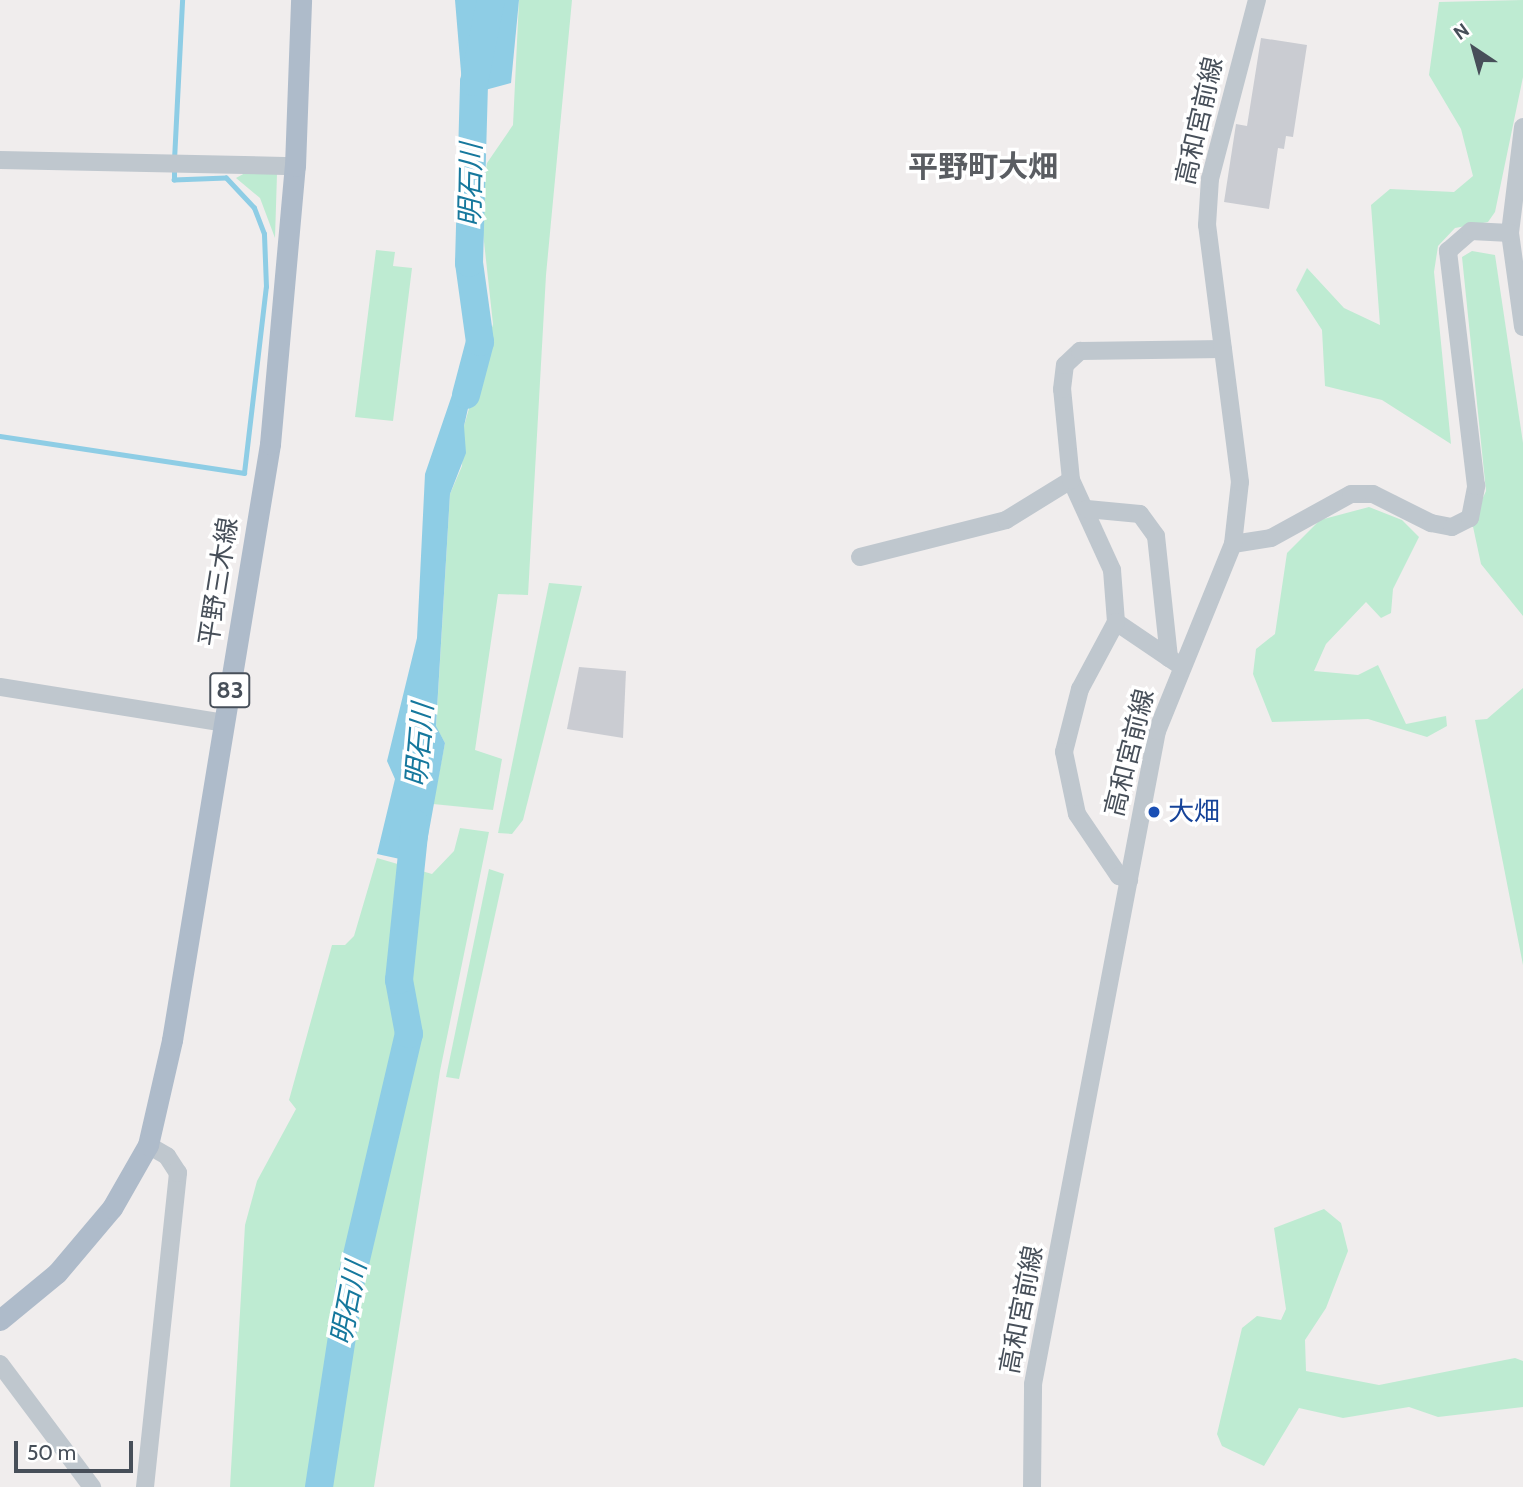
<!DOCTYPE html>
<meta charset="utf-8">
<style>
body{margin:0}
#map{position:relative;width:1523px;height:1487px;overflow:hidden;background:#f0eded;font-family:Cabin,"Noto Sans JP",sans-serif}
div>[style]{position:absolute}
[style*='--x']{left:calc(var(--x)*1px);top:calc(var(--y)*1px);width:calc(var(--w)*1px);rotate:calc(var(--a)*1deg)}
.green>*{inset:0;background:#beebd2}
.water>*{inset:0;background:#8ecde5}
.stream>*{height:4.5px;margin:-2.25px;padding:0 2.25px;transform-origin:2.25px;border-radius:2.25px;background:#8ecde5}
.river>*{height:28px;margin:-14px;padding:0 14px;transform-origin:14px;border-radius:14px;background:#8ecde5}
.building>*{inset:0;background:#caccd2}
.minor>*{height:18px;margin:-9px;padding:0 9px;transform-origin:9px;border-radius:9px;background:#bfc7ce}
.major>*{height:21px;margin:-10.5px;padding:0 10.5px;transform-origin:10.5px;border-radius:10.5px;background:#aebbca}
.dots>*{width:19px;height:19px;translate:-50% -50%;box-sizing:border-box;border:4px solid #fff;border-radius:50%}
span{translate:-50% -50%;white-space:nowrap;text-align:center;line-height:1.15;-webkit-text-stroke:7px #fff;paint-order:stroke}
.shield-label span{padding:2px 5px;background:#fff;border:2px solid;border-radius:5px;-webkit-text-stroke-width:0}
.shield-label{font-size:24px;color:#474f59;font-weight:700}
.street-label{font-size:26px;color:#474f59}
.transit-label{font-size:26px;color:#164399}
.left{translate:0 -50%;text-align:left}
.water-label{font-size:28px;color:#16789d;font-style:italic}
.quarter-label{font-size:30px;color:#5a5d62;font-weight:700}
.north{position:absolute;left:1439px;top:14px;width:70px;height:70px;-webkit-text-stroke:5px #fff;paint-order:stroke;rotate:324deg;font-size:19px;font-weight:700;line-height:28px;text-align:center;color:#474f59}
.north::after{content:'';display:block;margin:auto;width:24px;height:32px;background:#474f59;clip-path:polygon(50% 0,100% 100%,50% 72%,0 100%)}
.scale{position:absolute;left:14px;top:1441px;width:119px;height:32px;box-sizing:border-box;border:4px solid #474f59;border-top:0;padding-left:9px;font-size:21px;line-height:24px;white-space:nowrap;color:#474f59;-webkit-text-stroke:5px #fff;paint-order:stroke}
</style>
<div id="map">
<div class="green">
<i style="clip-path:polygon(519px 0,572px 0,546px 275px,528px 595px,498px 594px,475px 750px,502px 759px,493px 810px,433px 804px,445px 743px,436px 727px,450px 494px,462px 466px,464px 426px,493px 324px,480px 205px,487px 163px,513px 125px)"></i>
<i style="clip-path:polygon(1523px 0,1523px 77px,1495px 212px,1488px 222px,1455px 228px,1438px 246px,1434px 272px,1451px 444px,1382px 400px,1325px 386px,1322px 330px,1296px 290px,1307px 268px,1344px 308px,1380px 325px,1371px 205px,1390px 189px,1454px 192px,1473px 176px,1461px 129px,1429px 75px,1439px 2px)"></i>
<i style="clip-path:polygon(247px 172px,277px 174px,275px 238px,260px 198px,236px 178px)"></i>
<i style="clip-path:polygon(376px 250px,395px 252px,393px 266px,412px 268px,393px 421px,355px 417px)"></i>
<i style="clip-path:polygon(1472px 251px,1495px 255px,1523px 443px,1523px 616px,1481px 564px,1472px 522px,1486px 491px,1462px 257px)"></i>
<i style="clip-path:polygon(1369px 507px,1402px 520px,1419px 537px,1393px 589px,1391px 613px,1381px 618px,1366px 602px,1326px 644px,1314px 671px,1358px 675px,1378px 665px,1406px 724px,1446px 716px,1447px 726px,1427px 737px,1368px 719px,1272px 722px,1253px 674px,1256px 649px,1275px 634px,1287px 553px,1320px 520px)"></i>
<i style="clip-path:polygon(549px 583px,582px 586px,523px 820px,512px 834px,498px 833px)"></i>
<i style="clip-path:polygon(1523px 688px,1523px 965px,1475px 720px,1487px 719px)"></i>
<i style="clip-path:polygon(460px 828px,489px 832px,440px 1071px,374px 1487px,230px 1487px,245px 1225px,257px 1181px,296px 1109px,289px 1100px,332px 945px,345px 945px,354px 936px,377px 858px,432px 874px,454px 851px)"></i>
<i style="clip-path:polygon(489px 869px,504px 874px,459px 1079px,446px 1077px)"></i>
<i style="clip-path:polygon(1324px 1209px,1341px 1223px,1348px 1251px,1326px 1308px,1305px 1340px,1306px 1371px,1379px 1385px,1515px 1358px,1523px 1361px,1523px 1407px,1438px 1417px,1409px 1407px,1343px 1418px,1299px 1408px,1264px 1466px,1222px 1446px,1217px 1434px,1242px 1328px,1257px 1316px,1281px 1320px,1286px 1309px,1274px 1228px)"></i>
</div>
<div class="water">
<i style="clip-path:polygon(455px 0,519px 0,511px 83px,463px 96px)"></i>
<i style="clip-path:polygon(465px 357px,479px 360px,464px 426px,466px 453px,450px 494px,436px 726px,445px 743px,423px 864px,377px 854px,395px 779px,387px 761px,417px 638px,425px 474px)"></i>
</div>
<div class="stream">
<i style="--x:174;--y:160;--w:160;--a:-87.1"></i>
<i style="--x:0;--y:436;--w:247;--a:8.6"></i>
<i style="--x:244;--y:473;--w:187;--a:-83.3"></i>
<i style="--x:266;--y:287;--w:53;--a:-92.2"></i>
<i style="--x:264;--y:234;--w:28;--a:-111"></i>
<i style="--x:254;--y:208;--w:41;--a:-133"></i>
<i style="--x:226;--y:178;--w:52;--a:177.8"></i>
<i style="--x:174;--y:180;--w:11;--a:-90"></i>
</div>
<div class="river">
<i style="--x:466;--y:395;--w:55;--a:-75.2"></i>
<i style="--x:480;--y:342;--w:80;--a:-97.9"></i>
<i style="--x:469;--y:263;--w:181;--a:-88.4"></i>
<i style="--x:474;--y:82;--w:84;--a:-78.3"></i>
<i style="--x:319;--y:1487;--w:204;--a:-81.3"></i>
<i style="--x:350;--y:1285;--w:258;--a:-76.8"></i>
<i style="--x:409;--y:1034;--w:55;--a:-100.5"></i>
<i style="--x:399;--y:980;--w:157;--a:-84.1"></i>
</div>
<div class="building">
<i style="clip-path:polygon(1261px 38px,1307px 45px,1293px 137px,1286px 136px,1284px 149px,1278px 148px,1269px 209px,1224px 202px,1236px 124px,1247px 126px)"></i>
<i style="clip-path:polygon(579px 667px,626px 671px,623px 738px,567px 729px)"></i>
</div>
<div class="minor">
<i style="--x:1523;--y:127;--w:107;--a:97"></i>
<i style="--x:1510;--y:233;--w:95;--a:82.1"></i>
<i style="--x:0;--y:160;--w:295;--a:1.2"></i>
<i style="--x:1071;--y:480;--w:99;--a:65.5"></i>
<i style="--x:1112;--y:570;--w:52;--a:85.6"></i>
<i style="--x:1116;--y:622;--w:78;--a:34.1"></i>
<i style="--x:1087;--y:509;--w:53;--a:5.4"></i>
<i style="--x:1140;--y:514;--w:27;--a:54"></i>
<i style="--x:1156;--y:536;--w:123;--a:83.9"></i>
<i style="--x:1233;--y:544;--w:38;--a:-9"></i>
<i style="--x:1271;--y:538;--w:91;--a:-28.8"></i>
<i style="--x:1351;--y:494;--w:22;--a:0"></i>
<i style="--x:1373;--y:494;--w:65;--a:26.6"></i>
<i style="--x:1431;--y:523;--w:21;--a:11"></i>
<i style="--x:1452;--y:527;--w:20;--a:-27"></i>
<i style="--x:1470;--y:518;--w:33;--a:-79"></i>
<i style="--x:1476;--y:486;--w:237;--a:-96.8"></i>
<i style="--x:1448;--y:251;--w:30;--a:-41"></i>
<i style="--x:1471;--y:231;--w:39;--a:3"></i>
<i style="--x:860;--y:557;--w:151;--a:-14.2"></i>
<i style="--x:1006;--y:520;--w:76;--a:-31.6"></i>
<i style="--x:1071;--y:480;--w:91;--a:-95.6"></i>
<i style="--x:1062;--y:389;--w:24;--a:-83"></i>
<i style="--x:1065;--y:365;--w:21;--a:-43"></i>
<i style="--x:1080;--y:351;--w:143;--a:-0.8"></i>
<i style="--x:1116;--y:622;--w:76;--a:118.2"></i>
<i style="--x:1080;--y:689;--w:65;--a:104.3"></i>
<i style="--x:1064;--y:752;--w:63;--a:78.2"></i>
<i style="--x:1077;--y:814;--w:75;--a:55.9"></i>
<i style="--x:1119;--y:876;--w:11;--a:22"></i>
<i style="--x:0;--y:687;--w:227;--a:9.1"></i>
<i style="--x:0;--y:1364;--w:154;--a:53.2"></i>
<i style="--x:145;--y:1487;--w:316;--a:-84"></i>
<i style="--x:178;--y:1173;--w:20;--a:-123"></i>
<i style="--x:167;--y:1156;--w:22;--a:-150"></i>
<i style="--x:1032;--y:1487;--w:103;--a:-89.4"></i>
<i style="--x:1033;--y:1384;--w:665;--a:-79.25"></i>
<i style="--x:1157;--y:731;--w:202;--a:-67.9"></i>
<i style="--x:1233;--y:544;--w:62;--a:-83.6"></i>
<i style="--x:1240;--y:482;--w:259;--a:-97.3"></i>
<i style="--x:1207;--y:225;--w:46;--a:-86.3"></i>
<i style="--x:1210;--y:179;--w:185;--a:-75.3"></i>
</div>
<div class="major">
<i style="--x:0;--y:1320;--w:74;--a:-39.5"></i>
<i style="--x:57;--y:1273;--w:85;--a:-49.8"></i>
<i style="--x:112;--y:1208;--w:73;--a:-60.3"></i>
<i style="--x:148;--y:1145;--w:108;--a:-77.1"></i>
<i style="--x:172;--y:1040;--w:604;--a:-80.66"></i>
<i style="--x:270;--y:444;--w:279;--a:-84.9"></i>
<i style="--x:295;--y:166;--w:166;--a:-87.9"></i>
</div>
<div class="dots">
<i style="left:1154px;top:812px;background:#1a4fb4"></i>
</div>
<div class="shield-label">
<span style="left:230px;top:690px">83</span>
</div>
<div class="street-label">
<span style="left:1200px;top:121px;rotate:-77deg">高和宮前線</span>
<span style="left:219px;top:582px;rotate:-81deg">平野三木線</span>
<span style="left:1130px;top:753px;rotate:-76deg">高和宮前線</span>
<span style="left:1022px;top:1310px;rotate:-79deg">高和宮前線</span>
</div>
<div class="transit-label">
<span class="left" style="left:1168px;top:812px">大畑</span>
</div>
<div class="water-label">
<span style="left:470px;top:185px;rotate:-89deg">明石川</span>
<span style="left:419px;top:745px;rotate:-85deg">明石川</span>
<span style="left:348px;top:1303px;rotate:-79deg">明石川</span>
</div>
<div class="quarter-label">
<span style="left:983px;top:167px">平野町大畑</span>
</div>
<div class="north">N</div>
<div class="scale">50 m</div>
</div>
